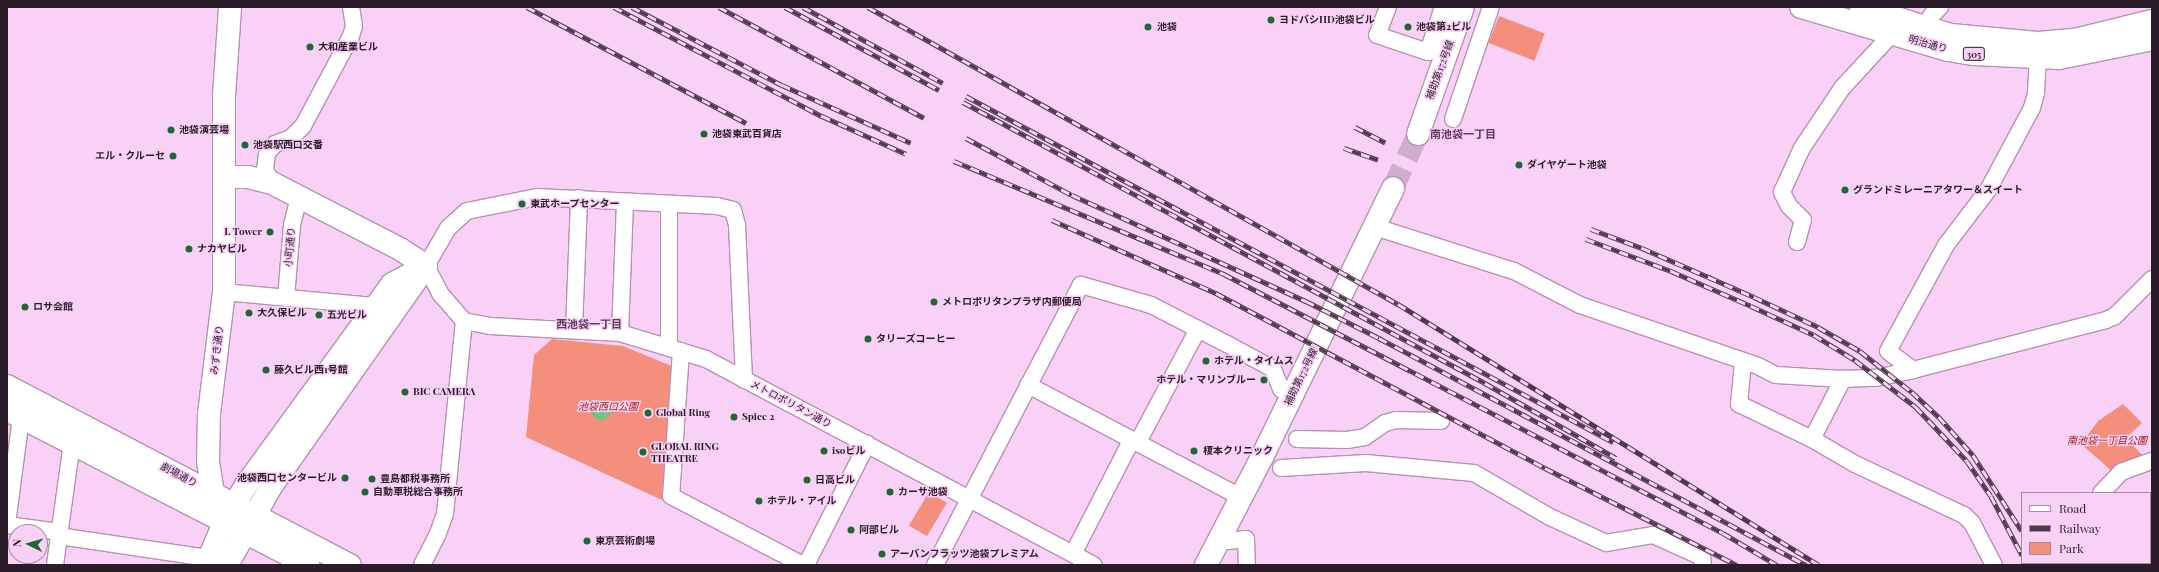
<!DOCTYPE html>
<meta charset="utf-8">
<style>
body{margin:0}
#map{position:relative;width:2159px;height:572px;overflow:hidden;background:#fad1f6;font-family:"Playfair Display","Noto Sans JP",serif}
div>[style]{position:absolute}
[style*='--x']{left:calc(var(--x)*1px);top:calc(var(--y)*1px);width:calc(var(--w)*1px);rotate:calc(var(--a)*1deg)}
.green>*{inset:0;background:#f48f7e;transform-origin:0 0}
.water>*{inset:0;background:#6ac680}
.round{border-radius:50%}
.secondary-tunnel>*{height:22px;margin-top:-11px;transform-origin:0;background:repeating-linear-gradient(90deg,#d1adcd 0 22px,transparent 0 33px)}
.roads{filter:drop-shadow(1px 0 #b791b3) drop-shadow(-1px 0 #b791b3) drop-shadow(0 1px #b791b3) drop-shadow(0 -1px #b791b3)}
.street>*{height:16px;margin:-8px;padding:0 8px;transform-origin:8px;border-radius:8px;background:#fff}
.secondary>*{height:22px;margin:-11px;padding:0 11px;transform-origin:11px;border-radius:11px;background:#fff}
.primary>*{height:22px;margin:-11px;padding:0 11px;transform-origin:11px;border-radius:11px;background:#fff}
.rail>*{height:4.5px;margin-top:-2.25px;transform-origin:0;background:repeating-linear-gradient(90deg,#fad1f6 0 9px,#4e3a4c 0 18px);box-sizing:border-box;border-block:1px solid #4e3a4c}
.dots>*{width:11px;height:11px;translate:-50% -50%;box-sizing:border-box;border:2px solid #fad1f6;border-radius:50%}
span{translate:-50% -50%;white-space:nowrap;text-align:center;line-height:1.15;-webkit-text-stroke:3px #fad1f6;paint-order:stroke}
.shield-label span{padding:1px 3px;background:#fad1f6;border:1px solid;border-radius:3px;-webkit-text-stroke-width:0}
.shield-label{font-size:9px;color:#2b1c2a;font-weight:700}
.poi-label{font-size:10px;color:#2b1c2a;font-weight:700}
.left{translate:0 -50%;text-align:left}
.right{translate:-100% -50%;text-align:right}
.street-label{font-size:10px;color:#2b1c2a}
.park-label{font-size:10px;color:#9a1b10;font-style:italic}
.neighbourhood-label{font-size:11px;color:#5c3b59;font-weight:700}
.frame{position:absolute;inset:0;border:8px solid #2b1c2a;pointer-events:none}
.legend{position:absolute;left:2021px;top:492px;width:130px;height:72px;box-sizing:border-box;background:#fad1f6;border:1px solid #a789a4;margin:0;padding:5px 7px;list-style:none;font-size:12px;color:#2b1c2a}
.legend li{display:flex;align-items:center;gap:8px;height:20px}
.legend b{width:20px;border:1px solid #a789a4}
.north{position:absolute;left:8px;top:524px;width:40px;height:40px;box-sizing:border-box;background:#fad1f6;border:1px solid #a789a4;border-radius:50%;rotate:275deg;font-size:11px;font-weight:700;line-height:16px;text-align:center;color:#2b1c2a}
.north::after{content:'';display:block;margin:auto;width:14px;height:18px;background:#1e6835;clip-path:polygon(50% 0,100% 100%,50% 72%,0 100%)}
</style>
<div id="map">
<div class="green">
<i style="left:1499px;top:16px;width:49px;height:29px;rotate:21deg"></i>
<i style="clip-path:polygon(552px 339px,623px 346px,674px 367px,664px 501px,526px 437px,534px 355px)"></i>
<i style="clip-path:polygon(2123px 404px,2142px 423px,2126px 438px,2145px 458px,2113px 472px,2081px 444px,2098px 421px)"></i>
<i style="left:929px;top:492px;width:21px;height:39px;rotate:31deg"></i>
</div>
<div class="water">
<i class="round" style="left:591px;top:400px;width:20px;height:20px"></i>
</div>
<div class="secondary-tunnel">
<i style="--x:1393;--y:188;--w:60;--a:-65.2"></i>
</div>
<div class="roads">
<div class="street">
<i style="--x:1388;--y:7;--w:30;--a:111"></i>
<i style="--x:1377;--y:35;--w:54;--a:18.4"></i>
<i style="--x:1428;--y:52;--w:47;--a:-71.6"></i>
<i style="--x:1927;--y:28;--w:13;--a:-72"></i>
<i style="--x:1931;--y:16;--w:13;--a:-45"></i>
<i style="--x:1453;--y:119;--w:118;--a:-71.3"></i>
<i style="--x:272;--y:183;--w:15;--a:-118"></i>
<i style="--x:265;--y:170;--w:17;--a:-83"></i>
<i style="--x:267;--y:153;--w:12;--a:-48"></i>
<i style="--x:275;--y:144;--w:17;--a:-21"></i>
<i style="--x:291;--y:138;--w:17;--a:-45"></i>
<i style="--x:303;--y:126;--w:102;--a:-61.9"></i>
<i style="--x:351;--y:36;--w:10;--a:-73"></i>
<i style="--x:354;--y:26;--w:19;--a:-99"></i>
<i style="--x:669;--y:204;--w:143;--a:90"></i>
<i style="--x:1375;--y:227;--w:146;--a:17.6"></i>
<i style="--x:1514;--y:271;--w:74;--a:27.3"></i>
<i style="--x:1580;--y:305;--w:188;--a:18.9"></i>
<i style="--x:1758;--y:366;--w:20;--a:27"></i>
<i style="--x:1776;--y:375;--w:67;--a:3.4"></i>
<i style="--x:1843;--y:379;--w:33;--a:-2"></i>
<i style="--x:1876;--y:378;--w:38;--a:-12"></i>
<i style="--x:1913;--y:370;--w:199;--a:-14.5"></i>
<i style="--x:2106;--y:320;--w:10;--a:-24"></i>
<i style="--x:2115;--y:316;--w:52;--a:-45"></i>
<i style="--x:1797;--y:242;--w:23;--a:-75"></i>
<i style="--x:1803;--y:220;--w:20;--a:-135"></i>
<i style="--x:1789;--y:206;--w:16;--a:-117"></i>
<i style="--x:1782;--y:192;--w:48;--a:-65.6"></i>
<i style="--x:1802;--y:148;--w:72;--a:-56.3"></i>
<i style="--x:1842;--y:88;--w:72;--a:-47.2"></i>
<i style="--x:224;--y:292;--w:153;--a:5.3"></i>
<i style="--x:286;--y:298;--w:73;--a:-85.3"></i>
<i style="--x:292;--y:225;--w:29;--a:-76"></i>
<i style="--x:464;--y:321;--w:26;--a:11"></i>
<i style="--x:490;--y:326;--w:130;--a:3.1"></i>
<i style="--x:620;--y:333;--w:90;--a:16.8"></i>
<i style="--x:706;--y:359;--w:439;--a:28"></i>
<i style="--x:574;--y:330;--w:132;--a:-87.8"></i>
<i style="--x:620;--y:333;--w:131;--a:-87.8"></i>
<i style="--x:681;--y:351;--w:145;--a:93.9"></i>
<i style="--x:671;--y:496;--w:149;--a:27.6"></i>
<i style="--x:1743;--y:362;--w:42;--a:95.4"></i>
<i style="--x:1739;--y:404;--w:81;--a:25.6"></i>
<i style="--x:1812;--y:439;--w:50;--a:30.2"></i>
<i style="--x:1855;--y:464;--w:120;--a:25.1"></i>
<i style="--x:1964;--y:515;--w:11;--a:45"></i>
<i style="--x:1972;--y:523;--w:47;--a:62.4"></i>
<i style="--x:1913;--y:370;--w:31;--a:-143"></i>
<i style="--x:1888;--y:351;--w:121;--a:-61.3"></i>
<i style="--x:1946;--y:245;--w:69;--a:-52.6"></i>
<i style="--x:1988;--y:190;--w:93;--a:-61.8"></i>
<i style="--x:2032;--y:108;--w:16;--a:-75"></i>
<i style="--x:2036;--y:93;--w:34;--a:-87"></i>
<i style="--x:1028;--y:385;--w:242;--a:27.8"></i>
<i style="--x:1297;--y:439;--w:50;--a:1.1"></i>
<i style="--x:1347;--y:440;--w:18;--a:-9"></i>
<i style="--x:1365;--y:437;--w:24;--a:-35"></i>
<i style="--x:1385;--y:423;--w:11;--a:-15"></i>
<i style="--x:1396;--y:420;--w:45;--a:1.3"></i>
<i style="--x:1812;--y:439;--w:68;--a:-62.7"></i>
<i style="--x:1138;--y:442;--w:128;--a:-62"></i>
<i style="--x:1281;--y:468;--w:85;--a:-3.4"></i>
<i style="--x:1366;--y:463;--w:108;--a:5.3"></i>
<i style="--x:1474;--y:473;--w:88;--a:30.1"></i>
<i style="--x:1550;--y:517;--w:62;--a:24.9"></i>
<i style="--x:1606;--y:543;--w:48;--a:-9.7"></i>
<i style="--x:1653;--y:535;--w:54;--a:24.2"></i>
<i style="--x:1702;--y:557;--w:8;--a:83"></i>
<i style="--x:2101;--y:493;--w:29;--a:-46"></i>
<i style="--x:2121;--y:472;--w:33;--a:-20"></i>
<i style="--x:7;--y:524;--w:107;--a:-82.5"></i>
<i style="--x:7;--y:525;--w:53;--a:7.5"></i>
<i style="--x:59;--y:536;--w:151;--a:8.4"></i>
<i style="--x:1218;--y:542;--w:28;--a:-6"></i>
<i style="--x:1246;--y:539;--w:26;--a:88"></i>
<i style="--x:1073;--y:554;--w:129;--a:-62.8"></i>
<i style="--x:55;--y:565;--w:123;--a:-82.1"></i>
<i style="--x:422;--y:565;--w:33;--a:-63"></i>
<i style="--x:437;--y:536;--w:23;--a:-70"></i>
<i style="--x:445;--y:514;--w:194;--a:-84.4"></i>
<i style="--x:464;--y:321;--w:35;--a:-131"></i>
<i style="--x:441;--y:295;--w:33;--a:-117"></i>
<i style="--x:426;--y:266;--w:44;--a:-59.9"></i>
<i style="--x:448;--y:228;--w:25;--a:-42"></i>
<i style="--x:467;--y:211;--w:71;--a:-11.3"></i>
<i style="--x:537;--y:197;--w:180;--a:2.9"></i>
<i style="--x:717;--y:206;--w:16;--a:14"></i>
<i style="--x:733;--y:210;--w:16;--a:75"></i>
<i style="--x:737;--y:225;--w:155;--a:87.4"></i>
<i style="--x:806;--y:565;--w:136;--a:-63.2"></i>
<i style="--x:935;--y:565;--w:316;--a:-62.5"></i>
<i style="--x:1081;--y:285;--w:73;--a:15.9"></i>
<i style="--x:1151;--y:305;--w:85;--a:27.2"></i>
<i style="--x:1227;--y:344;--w:52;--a:28.5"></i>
<i style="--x:1273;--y:369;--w:22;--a:68"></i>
<i style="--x:2072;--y:565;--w:2;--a:-63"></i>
</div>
<div class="secondary">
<i style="--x:1418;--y:134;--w:135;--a:-70.5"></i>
<i style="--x:225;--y:177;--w:23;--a:0"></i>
<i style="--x:248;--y:177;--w:25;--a:14"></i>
<i style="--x:272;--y:183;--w:144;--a:27.3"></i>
<i style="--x:400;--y:249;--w:31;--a:33"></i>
<i style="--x:7;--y:386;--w:387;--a:27.6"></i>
<i style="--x:7;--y:410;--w:339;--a:27.2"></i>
<i style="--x:225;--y:521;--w:30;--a:-113"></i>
<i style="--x:213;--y:493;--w:32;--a:-99"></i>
<i style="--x:208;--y:461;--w:47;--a:-88.8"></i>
<i style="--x:209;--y:414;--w:123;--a:-83"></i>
<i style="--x:224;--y:292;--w:196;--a:-90"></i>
<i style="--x:224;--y:96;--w:89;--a:-86.1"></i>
<i style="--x:206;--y:565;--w:48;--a:-66.6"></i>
<i style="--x:225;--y:521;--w:42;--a:-59.7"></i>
<i style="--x:246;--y:485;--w:248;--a:-54"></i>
<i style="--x:392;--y:284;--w:38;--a:-28"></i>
<i style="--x:227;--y:565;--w:88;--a:-60.8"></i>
<i style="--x:270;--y:488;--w:268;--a:-54.9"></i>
<i style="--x:1206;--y:565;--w:122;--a:-62.6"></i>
<i style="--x:1262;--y:457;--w:299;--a:-64"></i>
</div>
<div class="primary">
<i style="--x:1801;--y:7;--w:153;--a:16.3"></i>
<i style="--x:1948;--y:50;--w:26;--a:9"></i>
<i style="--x:1974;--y:54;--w:85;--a:2.7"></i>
<i style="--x:2059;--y:58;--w:95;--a:-11.5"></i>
<i style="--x:1861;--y:7;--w:94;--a:17.3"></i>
<i style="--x:1951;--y:35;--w:87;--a:5.3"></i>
<i style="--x:2038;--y:43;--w:37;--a:-5"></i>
<i style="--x:2075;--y:40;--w:79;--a:-13.9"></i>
</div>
</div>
<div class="rail">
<i style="--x:527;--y:7;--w:248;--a:27.9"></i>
<i style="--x:614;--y:7;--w:235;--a:27.7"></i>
<i style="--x:822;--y:116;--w:92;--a:24.3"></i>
<i style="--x:632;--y:7;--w:169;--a:27.5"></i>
<i style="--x:782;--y:85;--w:141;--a:24.2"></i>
<i style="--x:719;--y:7;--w:233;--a:28.4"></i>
<i style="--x:785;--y:7;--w:175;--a:28.3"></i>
<i style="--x:803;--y:7;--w:159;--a:28.5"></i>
<i style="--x:868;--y:7;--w:608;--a:29.27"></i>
<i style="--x:1398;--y:304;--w:495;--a:31.8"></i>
<i style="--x:966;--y:96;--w:734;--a:28.14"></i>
<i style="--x:963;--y:102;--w:593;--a:28.29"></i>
<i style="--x:1485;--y:383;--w:151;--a:29.8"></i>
<i style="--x:1355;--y:127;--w:34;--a:27"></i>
<i style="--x:966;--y:138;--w:120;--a:28.3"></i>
<i style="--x:1072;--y:195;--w:257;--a:24.4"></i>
<i style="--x:1306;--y:301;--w:82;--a:26.9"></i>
<i style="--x:1379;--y:338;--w:484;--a:28"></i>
<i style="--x:1344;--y:148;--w:36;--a:19"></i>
<i style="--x:954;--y:161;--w:293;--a:22.7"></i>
<i style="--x:1224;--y:274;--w:562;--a:27.43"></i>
<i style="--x:1723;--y:533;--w:63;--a:30.7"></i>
<i style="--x:1052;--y:220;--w:180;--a:24"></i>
<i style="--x:1216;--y:293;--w:373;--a:28"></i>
<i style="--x:1545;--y:468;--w:215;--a:26.8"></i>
<i style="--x:1591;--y:229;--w:54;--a:20.4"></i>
<i style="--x:1642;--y:248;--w:122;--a:23.6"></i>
<i style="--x:1754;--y:297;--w:71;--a:25.1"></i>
<i style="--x:1818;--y:327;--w:48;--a:29.7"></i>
<i style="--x:1860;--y:351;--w:66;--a:38.3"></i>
<i style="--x:1912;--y:392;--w:37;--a:43"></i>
<i style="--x:1939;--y:417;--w:51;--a:48.2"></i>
<i style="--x:1973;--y:455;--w:90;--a:57.2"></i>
<i style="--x:1586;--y:239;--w:91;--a:20.6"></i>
<i style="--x:1671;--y:271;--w:87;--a:23.6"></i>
<i style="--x:1751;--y:306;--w:69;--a:24.7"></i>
<i style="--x:1814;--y:335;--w:48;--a:31.4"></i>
<i style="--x:1855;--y:360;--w:77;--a:37.6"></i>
<i style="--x:1916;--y:407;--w:74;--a:46.6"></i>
<i style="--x:1967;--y:461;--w:42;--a:55.6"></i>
<i style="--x:1991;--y:496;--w:67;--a:62.3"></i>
<i style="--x:2026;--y:563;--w:2;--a:63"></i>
<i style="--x:2036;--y:563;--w:2;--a:63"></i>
</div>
<div class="dots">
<i style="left:1271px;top:20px;background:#1e6835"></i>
<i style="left:1148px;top:27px;background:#1e6835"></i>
<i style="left:1408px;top:27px;background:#1e6835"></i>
<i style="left:310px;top:47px;background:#1e6835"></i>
<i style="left:171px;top:130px;background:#1e6835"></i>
<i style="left:704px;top:134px;background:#1e6835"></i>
<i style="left:245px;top:145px;background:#1e6835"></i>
<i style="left:173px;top:156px;background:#1e6835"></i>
<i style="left:1519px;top:165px;background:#1e6835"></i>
<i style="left:1845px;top:190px;background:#1e6835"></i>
<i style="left:522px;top:204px;background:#1e6835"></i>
<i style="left:270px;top:232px;background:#1e6835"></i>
<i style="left:189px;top:249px;background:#1e6835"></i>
<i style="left:934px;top:302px;background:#1e6835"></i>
<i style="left:25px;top:307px;background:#1e6835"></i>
<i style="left:249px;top:313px;background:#1e6835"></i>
<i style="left:319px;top:315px;background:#1e6835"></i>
<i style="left:868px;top:339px;background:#1e6835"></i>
<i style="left:1206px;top:361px;background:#1e6835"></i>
<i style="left:266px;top:370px;background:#1e6835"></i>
<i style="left:1264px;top:380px;background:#1e6835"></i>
<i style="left:405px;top:392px;background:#1e6835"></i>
<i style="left:648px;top:413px;background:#1e6835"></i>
<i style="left:734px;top:417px;background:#1e6835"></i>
<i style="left:824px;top:451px;background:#1e6835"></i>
<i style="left:1194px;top:451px;background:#1e6835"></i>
<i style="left:643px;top:452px;background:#1e6835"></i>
<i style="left:345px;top:478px;background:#1e6835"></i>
<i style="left:372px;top:479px;background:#1e6835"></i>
<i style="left:807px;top:480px;background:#1e6835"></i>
<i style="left:365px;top:492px;background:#1e6835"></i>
<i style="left:890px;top:492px;background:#1e6835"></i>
<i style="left:759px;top:501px;background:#1e6835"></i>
<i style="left:851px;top:530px;background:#1e6835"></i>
<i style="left:587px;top:541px;background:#1e6835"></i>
<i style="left:882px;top:554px;background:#1e6835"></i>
</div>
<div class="shield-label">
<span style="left:1974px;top:54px">305</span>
</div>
<div class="poi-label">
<span class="left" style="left:1279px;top:20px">ヨドバシHD池袋ビル</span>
<span class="left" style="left:1157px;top:27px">池袋</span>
<span class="left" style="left:1416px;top:27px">池袋第2ビル</span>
<span class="left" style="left:318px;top:47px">大和産業ビル</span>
<span class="left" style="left:179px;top:130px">池袋演芸場</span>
<span class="left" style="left:712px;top:134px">池袋東武百貨店</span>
<span class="left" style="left:253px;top:145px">池袋駅西口交番</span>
<span class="right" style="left:165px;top:156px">エル・クルーセ</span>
<span class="left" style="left:1527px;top:165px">ダイヤゲート池袋</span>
<span class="left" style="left:1853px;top:190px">グランドミレーニアタワー＆スイート</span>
<span class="left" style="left:530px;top:204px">東武ホープセンター</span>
<span class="right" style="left:262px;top:232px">I. Tower</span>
<span class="left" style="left:197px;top:249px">ナカヤビル</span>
<span class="left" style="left:942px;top:302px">メトロポリタンプラザ内郵便局</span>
<span class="left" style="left:33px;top:307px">ロサ会館</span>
<span class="left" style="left:257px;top:313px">大久保ビル</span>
<span class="left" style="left:327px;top:315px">五光ビル</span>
<span class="left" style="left:876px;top:339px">タリーズコーヒー</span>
<span class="left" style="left:1214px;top:361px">ホテル・タイムス</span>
<span class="left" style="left:274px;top:370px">藤久ビル西1号館</span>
<span class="right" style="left:1256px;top:380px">ホテル・マリンブルー</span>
<span class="left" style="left:413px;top:392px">BIC CAMERA</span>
<span class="left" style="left:656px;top:413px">Global Ring</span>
<span class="left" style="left:742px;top:417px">Spice 2</span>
<span class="left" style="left:651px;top:452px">GLOBAL RING<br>THEATRE</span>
<span class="left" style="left:832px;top:451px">isoビル</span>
<span class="left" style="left:1203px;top:451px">榎本クリニック</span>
<span class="right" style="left:337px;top:478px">池袋西口センタービル</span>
<span class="left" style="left:380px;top:479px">豊島都税事務所</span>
<span class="left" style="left:815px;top:480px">日高ビル</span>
<span class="left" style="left:373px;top:492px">自動車税総合事務所</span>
<span class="left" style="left:898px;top:492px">カーサ池袋</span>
<span class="left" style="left:767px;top:501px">ホテル・アイル</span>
<span class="left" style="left:859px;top:530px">阿部ビル</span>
<span class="left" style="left:595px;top:541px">東京芸術劇場</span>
<span class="left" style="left:890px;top:554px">アーバンフラッツ池袋プレミアム</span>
</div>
<div class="street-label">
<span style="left:1928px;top:44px;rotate:15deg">明治通り</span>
<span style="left:1440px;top:70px;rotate:-70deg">補助第172号線</span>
<span style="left:290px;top:247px;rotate:-85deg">小町通り</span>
<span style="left:217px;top:350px;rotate:-83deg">みずき通り</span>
<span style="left:1301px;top:377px;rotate:-64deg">補助第172号線</span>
<span style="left:791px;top:404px;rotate:28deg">メトロポリタン通り</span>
<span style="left:179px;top:475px;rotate:28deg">劇場通り</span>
</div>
<div class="park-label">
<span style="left:608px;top:407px">池袋西口公園</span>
<span style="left:2107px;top:441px">南池袋一丁目公園</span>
</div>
<div class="neighbourhood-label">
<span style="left:1463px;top:134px">南池袋一丁目</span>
<span style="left:589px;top:324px">西池袋一丁目</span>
</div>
<div class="frame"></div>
<ul class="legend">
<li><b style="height:5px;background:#fff"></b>Road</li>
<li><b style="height:5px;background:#4e3a4c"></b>Railway</li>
<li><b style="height:11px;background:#f48f7e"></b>Park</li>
</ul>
<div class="north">N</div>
</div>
